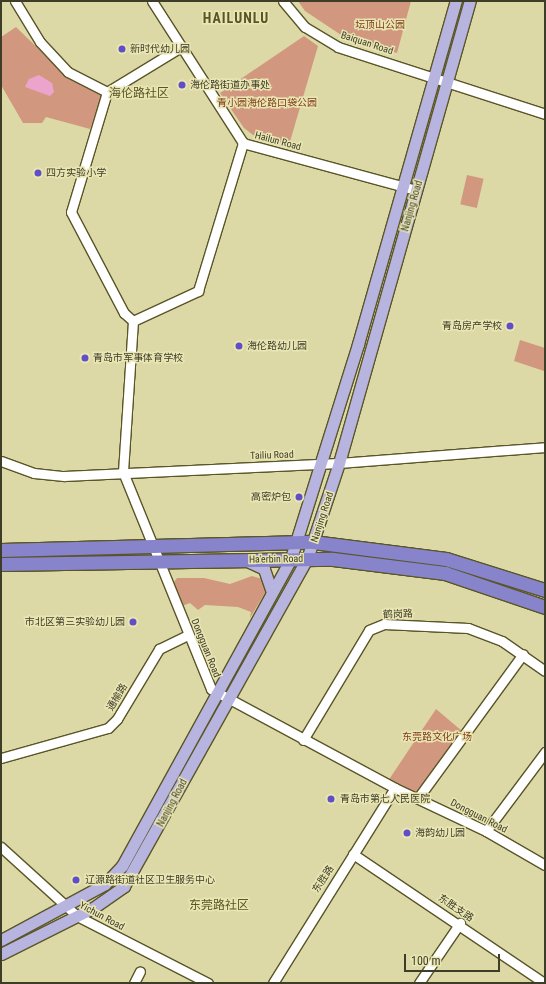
<!DOCTYPE html>
<meta charset="utf-8">
<style>
body{margin:0}
#map{position:relative;width:546px;height:984px;overflow:hidden;background:#dcd9a7;font-family:"Roboto Condensed","Noto Sans SC",sans-serif}
div>[style]{position:absolute}
[style*='--x']{left:calc(var(--x)*1px);top:calc(var(--y)*1px);width:calc(var(--w)*1px);rotate:calc(var(--a)*1deg)}
.green>*{inset:0;background:#d2987f;transform-origin:0 0}
.water>*{inset:0;background:#eca3cc}
.roads{filter:drop-shadow(1px 0 #595527) drop-shadow(-1px 0 #595527) drop-shadow(0 1px #595527) drop-shadow(0 -1px #595527)}
.minor>*{height:9px;margin:-4.5px;padding:0 4.5px;transform-origin:4.5px;border-radius:4.5px;background:#fff}
.major>*{height:11px;margin:-5.5px;padding:0 5.5px;transform-origin:5.5px;border-radius:5.5px;background:#b7b5e0}
.highway>*{height:13px;margin:-6.5px;padding:0 6.5px;transform-origin:6.5px;border-radius:6.5px;background:#8784cc}
.dots>*{width:11px;height:11px;translate:-50% -50%;box-sizing:border-box;border:2px solid #e9e6b4;border-radius:50%}
span{translate:-50% -50%;white-space:nowrap;text-align:center;line-height:1.15;-webkit-text-stroke:3px #e9e6b4;paint-order:stroke}
.park-label{font-size:10px;color:#803c1a}
.street-label{font-size:10px;color:#3e3d28}
.poi-label{font-size:10px;color:#3e3d28}
.left{translate:0 -50%;text-align:left}
.right{translate:-100% -50%;text-align:right}
.quarter-label{font-size:12px;color:#595527}
.district-label{font-size:14px;color:#595527;font-weight:700;letter-spacing:1px}
.frame{position:absolute;inset:0;border:2px solid #3e3d28;pointer-events:none}
.scale{position:absolute;left:404px;top:954px;width:96px;height:18px;box-sizing:border-box;border:2px solid #3e3d28;border-top:0;padding-left:5px;font-size:12px;line-height:14px;white-space:nowrap;color:#3e3d28;-webkit-text-stroke:3px #e9e6b4;paint-order:stroke}
</style>
<div id="map">
<div class="green">
<i style="clip-path:polygon(298px 1px,411px 1px,397px 53px,347px 39px,305px 11px)"></i>
<i style="clip-path:polygon(16px 27px,55px 65px,81px 85px,104px 95px,90px 129px,46px 117px,42px 123px,23px 123px,1px 85px,1px 37px)"></i>
<i style="clip-path:polygon(304px 36px,318px 46px,289px 145px,253px 135px,244px 128px,220px 93px)"></i>
<i style="left:467px;top:175px;width:17px;height:30px;rotate:13deg"></i>
<i style="clip-path:polygon(520px 340px,545px 348px,544px 371px,514px 361px)"></i>
<i style="clip-path:polygon(252px 576px,266px 580px,266px 591px,250px 618px,251px 612px,238px 607px,205px 605px,198px 610px,190px 603px,182px 606px,174px 582px,177px 578px,204px 578px,230px 584px)"></i>
<i style="clip-path:polygon(436px 709px,462px 731px,415px 794px,388px 781px)"></i>
</div>
<div class="water">
<i style="clip-path:polygon(39px 75px,52px 83px,54px 92px,50px 96px,25px 87px,29px 79px)"></i>
</div>
<div class="roads">
<div class="minor">
<i style="--x:15;--y:1;--w:48;--a:58.6"></i>
<i style="--x:40;--y:42;--w:41;--a:47"></i>
<i style="--x:68;--y:72;--w:44;--a:27.1"></i>
<i style="--x:152;--y:1;--w:169;--a:57.3"></i>
<i style="--x:243;--y:143;--w:179;--a:15.2"></i>
<i style="--x:283;--y:1;--w:34;--a:50"></i>
<i style="--x:305;--y:27;--w:39;--a:31"></i>
<i style="--x:338;--y:47;--w:218;--a:17.9"></i>
<i style="--x:133;--y:321;--w:151;--a:93.8"></i>
<i style="--x:123;--y:472;--w:234;--a:67.9"></i>
<i style="--x:211;--y:689;--w:209;--a:28.3"></i>
<i style="--x:395;--y:788;--w:101;--a:25.3"></i>
<i style="--x:486;--y:831;--w:68;--a:30"></i>
<i style="--x:133;--y:321;--w:12;--a:-138"></i>
<i style="--x:124;--y:313;--w:114;--a:-117.7"></i>
<i style="--x:71;--y:212;--w:125;--a:-73.3"></i>
<i style="--x:107;--y:92;--w:87;--a:-31.3"></i>
<i style="--x:133;--y:321;--w:72;--a:-24.8"></i>
<i style="--x:198;--y:291;--w:155;--a:-73.1"></i>
<i style="--x:1;--y:461;--w:35;--a:20"></i>
<i style="--x:34;--y:473;--w:30;--a:6"></i>
<i style="--x:64;--y:476;--w:275;--a:-2.7"></i>
<i style="--x:339;--y:463;--w:207;--a:-4.4"></i>
<i style="--x:303;--y:740;--w:128;--a:-59"></i>
<i style="--x:369;--y:630;--w:16;--a:-22"></i>
<i style="--x:384;--y:624;--w:84;--a:2.7"></i>
<i style="--x:468;--y:628;--w:36;--a:21"></i>
<i style="--x:502;--y:641;--w:52;--a:34.9"></i>
<i style="--x:1;--y:758;--w:111;--a:-15.7"></i>
<i style="--x:108;--y:728;--w:13;--a:-45"></i>
<i style="--x:117;--y:719;--w:82;--a:-59"></i>
<i style="--x:159;--y:649;--w:32;--a:-26"></i>
<i style="--x:418;--y:798;--w:178;--a:-53.9"></i>
<i style="--x:486;--y:831;--w:99;--a:-53.2"></i>
<i style="--x:1;--y:847;--w:103;--a:42.2"></i>
<i style="--x:77;--y:916;--w:147;--a:27.1"></i>
<i style="--x:353;--y:854;--w:230;--a:34"></i>
<i style="--x:134;--y:983;--w:13;--a:-63"></i>
<i style="--x:273;--y:983;--w:230;--a:-58"></i>
<i style="--x:419;--y:983;--w:73;--a:-55.7"></i>
</div>
<div class="major">
<i style="--x:245;--y:560;--w:21;--a:25"></i>
<i style="--x:264;--y:569;--w:24;--a:71"></i>
<i style="--x:1;--y:940;--w:118;--a:-28.3"></i>
<i style="--x:105;--y:884;--w:25;--a:-47"></i>
<i style="--x:122;--y:866;--w:351;--a:-61.2"></i>
<i style="--x:291;--y:558;--w:224;--a:-72.6"></i>
<i style="--x:358;--y:344;--w:357;--a:-74.1"></i>
<i style="--x:1;--y:954;--w:103;--a:-26.6"></i>
<i style="--x:93;--y:908;--w:38;--a:-35"></i>
<i style="--x:124;--y:886;--w:375;--a:-60.8"></i>
<i style="--x:307;--y:559;--w:101;--a:-71.6"></i>
<i style="--x:339;--y:463;--w:480;--a:-74.2"></i>
</div>
<div class="highway">
<i style="--x:1;--y:550;--w:312;--a:-1.5"></i>
<i style="--x:313;--y:542;--w:134;--a:7.3"></i>
<i style="--x:446;--y:559;--w:104;--a:17.4"></i>
<i style="--x:1;--y:564;--w:332;--a:-0.9"></i>
<i style="--x:333;--y:559;--w:113;--a:7.1"></i>
<i style="--x:445;--y:573;--w:106;--a:18.8"></i>
</div>
</div>
<div class="dots">
<i style="left:122px;top:49px;background:#604ec7"></i>
<i style="left:182px;top:85px;background:#604ec7"></i>
<i style="left:38px;top:173px;background:#604ec7"></i>
<i style="left:510px;top:326px;background:#604ec7"></i>
<i style="left:239px;top:346px;background:#604ec7"></i>
<i style="left:85px;top:358px;background:#604ec7"></i>
<i style="left:299px;top:497px;background:#604ec7"></i>
<i style="left:133px;top:622px;background:#604ec7"></i>
<i style="left:331px;top:799px;background:#604ec7"></i>
<i style="left:407px;top:833px;background:#604ec7"></i>
<i style="left:76px;top:880px;background:#604ec7"></i>
</div>
<div class="park-label">
<span style="left:380px;top:25px">坛顶山公园</span>
<span style="left:267px;top:103px">青小园海伦路口袋公园</span>
<span style="left:437px;top:737px">东莞路文化广场</span>
</div>
<div class="street-label">
<span style="left:367px;top:43px;rotate:18deg">Baiquan Road</span>
<span style="left:278px;top:141px;rotate:15deg">Hailun Road</span>
<span style="left:412px;top:206px;rotate:-74deg">Nanjing Road</span>
<span style="left:272px;top:455px;rotate:-2deg">Tailiu Road</span>
<span style="left:322px;top:517px;rotate:-72deg">Nanjing Road</span>
<span style="left:276px;top:559px;rotate:-1deg">Ha'erbin Road</span>
<span style="left:398px;top:614px;rotate:-2deg">鹤岗路</span>
<span style="left:206px;top:648px;rotate:68deg">Dongguan Road</span>
<span style="left:117px;top:697px;rotate:-59deg">通榆路</span>
<span style="left:172px;top:803px;rotate:-62deg">Nanjing Road</span>
<span style="left:479px;top:816px;rotate:27deg">Dongguan Road</span>
<span style="left:323px;top:879px;rotate:-57deg">东胜路</span>
<span style="left:456px;top:908px;rotate:34deg">东胜支路</span>
<span style="left:102px;top:916px;rotate:28deg">Yichun Road</span>
</div>
<div class="poi-label">
<span class="left" style="left:130px;top:49px">新时代幼儿园</span>
<span class="left" style="left:190px;top:85px">海伦路街道办事处</span>
<span class="left" style="left:46px;top:173px">四方实验小学</span>
<span class="right" style="left:502px;top:326px">青岛房产学校</span>
<span class="left" style="left:247px;top:346px">海伦路幼儿园</span>
<span class="left" style="left:93px;top:358px">青岛市军事体育学校</span>
<span class="right" style="left:291px;top:497px">高密炉包</span>
<span class="right" style="left:125px;top:622px">市北区第三实验幼儿园</span>
<span class="left" style="left:340px;top:799px">青岛市第七人民医院</span>
<span class="left" style="left:415px;top:833px">海韵幼儿园</span>
<span class="left" style="left:85px;top:880px">辽源路街道社区卫生服务中心</span>
</div>
<div class="quarter-label">
<span style="left:139px;top:94px">海伦路社区</span>
<span style="left:219px;top:906px">东莞路社区</span>
</div>
<div class="district-label">
<span style="left:236px;top:18px">HAILUNLU</span>
</div>
<div class="frame"></div>
<div class="scale">100 m</div>
</div>
